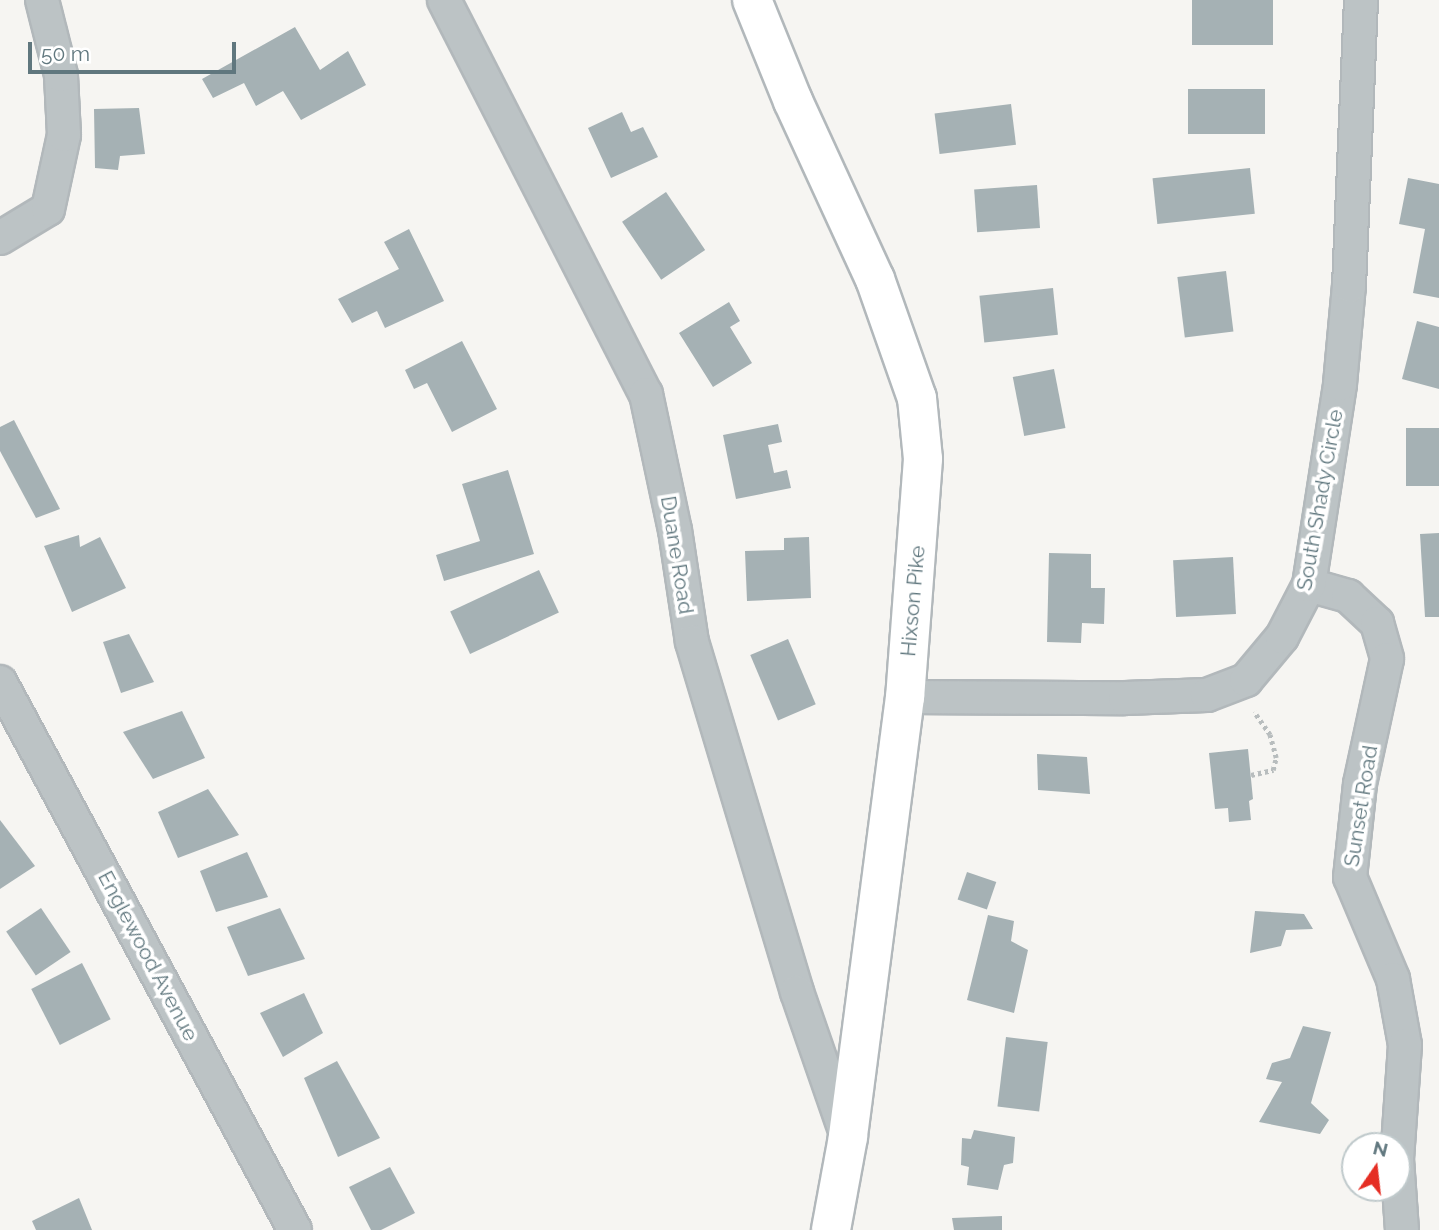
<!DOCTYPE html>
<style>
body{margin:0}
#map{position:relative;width:1439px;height:1230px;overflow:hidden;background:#f6f5f2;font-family:Raleway,sans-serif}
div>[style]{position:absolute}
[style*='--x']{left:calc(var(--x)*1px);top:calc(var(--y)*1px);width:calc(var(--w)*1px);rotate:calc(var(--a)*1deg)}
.building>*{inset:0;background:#a5b1b4;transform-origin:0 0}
.path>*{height:4.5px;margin-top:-2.25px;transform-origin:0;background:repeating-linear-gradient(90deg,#b8bdbe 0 3.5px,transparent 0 7px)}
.roads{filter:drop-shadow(2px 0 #b2b8bb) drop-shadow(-2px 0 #b2b8bb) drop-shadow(0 2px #b2b8bb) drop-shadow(0 -2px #b2b8bb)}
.minor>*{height:32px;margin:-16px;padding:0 16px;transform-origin:16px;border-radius:16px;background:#bcc3c5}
.primary>*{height:38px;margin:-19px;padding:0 19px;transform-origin:19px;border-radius:19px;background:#fff}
span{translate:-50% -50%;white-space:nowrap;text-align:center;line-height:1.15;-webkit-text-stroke:7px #fff;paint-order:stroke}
.street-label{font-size:21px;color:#60777e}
.north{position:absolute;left:1341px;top:1132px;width:70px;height:70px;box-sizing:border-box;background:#fff;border:2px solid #bfc9cb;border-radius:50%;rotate:14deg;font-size:19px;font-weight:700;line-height:28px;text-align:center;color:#60777e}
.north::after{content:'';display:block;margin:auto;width:24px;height:32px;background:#e52d23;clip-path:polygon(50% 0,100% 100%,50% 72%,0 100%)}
.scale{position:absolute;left:28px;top:42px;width:208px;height:32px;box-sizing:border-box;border:4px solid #60777e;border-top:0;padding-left:9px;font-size:21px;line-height:24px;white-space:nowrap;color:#60777e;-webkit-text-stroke:5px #fff;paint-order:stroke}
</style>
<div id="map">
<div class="building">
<i style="left:1192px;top:0;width:81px;height:45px"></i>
<i style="clip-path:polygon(295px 27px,320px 70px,348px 51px,366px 85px,301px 120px,283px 91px,256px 106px,244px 83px,213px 98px,202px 79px)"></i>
<i style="left:1188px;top:89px;width:77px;height:45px"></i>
<i style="left:1011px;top:104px;width:41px;height:77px;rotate:83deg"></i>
<i style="clip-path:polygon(139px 108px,145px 154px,120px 156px,118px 170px,95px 168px,94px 109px)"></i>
<i style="clip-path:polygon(622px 112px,631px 132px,643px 127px,658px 157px,611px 178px,588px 128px)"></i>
<i style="left:1250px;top:168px;width:46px;height:98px;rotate:84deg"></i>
<i style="clip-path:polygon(1408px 178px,1439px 184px,1439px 298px,1413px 293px,1425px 229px,1399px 224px)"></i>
<i style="left:1037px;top:185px;width:43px;height:63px;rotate:86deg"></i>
<i style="left:666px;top:192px;width:70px;height:53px;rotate:56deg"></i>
<i style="clip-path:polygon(409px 229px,444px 301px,385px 328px,377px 311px,352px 323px,338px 299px,399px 269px,384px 242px)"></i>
<i style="left:1226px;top:271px;width:61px;height:49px;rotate:83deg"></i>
<i style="left:1053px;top:288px;width:47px;height:74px;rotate:84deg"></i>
<i style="clip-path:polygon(729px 302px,740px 321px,730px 327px,752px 363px,713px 387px,679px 333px)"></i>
<i style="clip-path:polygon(1417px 321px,1439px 327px,1439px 389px,1402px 379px)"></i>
<i style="clip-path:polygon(462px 341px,497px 409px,452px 432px,427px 383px,414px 389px,405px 370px)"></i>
<i style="left:1054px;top:369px;width:60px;height:42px;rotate:79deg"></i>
<i style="clip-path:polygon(14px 420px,60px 509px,36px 518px,0 451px,0 427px)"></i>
<i style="clip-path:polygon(778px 424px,782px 442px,768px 445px,774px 473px,787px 470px,791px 488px,736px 499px,723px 435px)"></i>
<i style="left:1406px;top:428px;width:33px;height:58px"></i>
<i style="clip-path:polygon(508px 470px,534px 554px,444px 581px,436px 555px,480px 541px,462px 484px)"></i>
<i style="clip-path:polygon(1439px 533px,1439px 617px,1425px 617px,1420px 534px)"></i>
<i style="clip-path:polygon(79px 535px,80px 547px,100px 537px,126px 588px,72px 612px,44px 546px)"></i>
<i style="clip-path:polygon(809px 537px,811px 598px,747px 601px,745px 551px,784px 550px,784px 538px)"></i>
<i style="clip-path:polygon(1049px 553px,1091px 554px,1091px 588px,1105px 588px,1104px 624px,1082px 623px,1081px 643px,1047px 642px)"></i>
<i style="left:1233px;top:557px;width:57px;height:60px;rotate:87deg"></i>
<i style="left:539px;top:570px;width:47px;height:98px;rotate:65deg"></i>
<i style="clip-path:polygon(129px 634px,154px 682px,121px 693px,103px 642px)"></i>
<i style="left:788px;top:639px;width:71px;height:41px;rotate:67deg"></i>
<i style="clip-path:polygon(182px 711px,205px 758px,153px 779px,123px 732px)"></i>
<i style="clip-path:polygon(1248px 749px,1253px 799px,1249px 801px,1251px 820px,1229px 822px,1228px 808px,1215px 809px,1209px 753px)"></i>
<i style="clip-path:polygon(1037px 754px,1087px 757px,1090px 794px,1038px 790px)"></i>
<i style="clip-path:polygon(208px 789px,239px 835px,178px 858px,158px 812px)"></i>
<i style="clip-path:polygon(0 820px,35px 866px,0 889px)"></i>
<i style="clip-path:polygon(247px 852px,268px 897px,216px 912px,200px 871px)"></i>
<i style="left:967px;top:872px;width:31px;height:29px;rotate:19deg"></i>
<i style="left:41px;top:908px;width:53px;height:42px;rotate:56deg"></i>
<i style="clip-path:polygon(280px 908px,305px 959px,248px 976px,227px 927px)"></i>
<i style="clip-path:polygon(1255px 911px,1304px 914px,1313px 929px,1286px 930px,1281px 946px,1250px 953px)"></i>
<i style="clip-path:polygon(988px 915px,1014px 921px,1011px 941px,1028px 950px,1014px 1013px,967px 1000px)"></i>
<i style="left:82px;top:963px;width:63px;height:57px;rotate:63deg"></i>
<i style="clip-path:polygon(304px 993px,323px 1033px,283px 1057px,260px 1013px)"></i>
<i style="clip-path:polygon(1303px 1026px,1331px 1032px,1311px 1103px,1329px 1120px,1320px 1134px,1259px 1122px,1282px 1082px,1266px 1079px,1272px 1063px,1290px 1058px)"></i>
<i style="left:1006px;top:1037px;width:42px;height:70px;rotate:7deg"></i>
<i style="clip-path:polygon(337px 1061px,380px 1138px,338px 1157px,304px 1078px)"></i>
<i style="clip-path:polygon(974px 1130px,1015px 1137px,1013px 1163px,1004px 1165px,998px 1190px,967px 1185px,969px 1167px,961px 1165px,962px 1138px,971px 1139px)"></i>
<i style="clip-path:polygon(390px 1167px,415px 1213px,381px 1230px,371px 1230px,349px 1187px)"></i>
<i style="clip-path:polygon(79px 1198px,92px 1230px,36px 1230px,32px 1221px)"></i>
<i style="clip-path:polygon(1002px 1216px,1002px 1230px,954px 1230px,952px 1218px)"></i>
</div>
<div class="path">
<i style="--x:1251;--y:775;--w:23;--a:-13"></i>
<i style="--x:1273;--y:770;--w:12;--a:-76"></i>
<i style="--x:1276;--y:758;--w:24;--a:-105"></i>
<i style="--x:1270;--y:735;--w:28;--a:-125"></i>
</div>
<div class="roads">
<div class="minor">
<i style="--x:444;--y:0;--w:443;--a:62.9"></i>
<i style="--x:646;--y:394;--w:139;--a:78"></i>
<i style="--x:675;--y:530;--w:113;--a:81.4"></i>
<i style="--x:692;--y:642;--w:365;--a:73.3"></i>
<i style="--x:797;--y:992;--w:152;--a:70.9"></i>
<i style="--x:0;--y:238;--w:56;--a:-31.1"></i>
<i style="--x:48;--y:209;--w:76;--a:-77.8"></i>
<i style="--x:64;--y:135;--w:60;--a:-92.9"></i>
<i style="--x:61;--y:75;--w:77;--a:-104.2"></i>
<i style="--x:1309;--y:585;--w:41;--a:15.8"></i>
<i style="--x:1348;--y:596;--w:40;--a:43"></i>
<i style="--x:1377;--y:623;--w:37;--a:74"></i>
<i style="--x:1387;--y:659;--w:128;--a:102.2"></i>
<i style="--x:1360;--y:784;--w:94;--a:96.1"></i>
<i style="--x:1350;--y:877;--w:111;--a:67.1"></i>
<i style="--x:1393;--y:979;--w:67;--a:79.7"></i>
<i style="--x:1405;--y:1045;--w:114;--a:94"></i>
<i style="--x:1397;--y:1159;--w:71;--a:86"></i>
<i style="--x:0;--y:682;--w:622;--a:61.71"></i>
<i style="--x:905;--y:697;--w:220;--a:0.3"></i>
<i style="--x:1125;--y:698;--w:82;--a:-2.1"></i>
<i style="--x:1207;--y:695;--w:42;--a:-21"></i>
<i style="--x:1246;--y:680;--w:56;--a:-50.1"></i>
<i style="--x:1282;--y:637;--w:59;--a:-62.6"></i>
<i style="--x:1309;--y:585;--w:203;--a:-81.2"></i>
<i style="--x:1340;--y:384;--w:98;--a:-84.8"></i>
<i style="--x:1349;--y:286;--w:286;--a:-87.6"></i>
</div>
<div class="primary">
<i style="--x:752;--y:0;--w:109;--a:67.9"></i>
<i style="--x:793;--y:101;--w:196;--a:65.3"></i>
<i style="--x:875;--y:279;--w:126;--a:70.6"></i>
<i style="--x:917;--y:398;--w:61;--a:84.4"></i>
<i style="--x:923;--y:459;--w:239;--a:94.3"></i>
<i style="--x:905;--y:697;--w:444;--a:97.4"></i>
<i style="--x:848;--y:1137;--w:95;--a:100.4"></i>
</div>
</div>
<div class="street-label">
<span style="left:1320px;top:500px;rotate:-80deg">South Shady Circle</span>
<span style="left:677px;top:555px;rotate:81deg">Duane Road</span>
<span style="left:913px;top:601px;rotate:-85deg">Hixson Pike</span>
<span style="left:1361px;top:806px;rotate:-81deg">Sunset Road</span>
<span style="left:148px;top:956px;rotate:62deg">Englewood Avenue</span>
</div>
<div class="north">N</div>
<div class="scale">50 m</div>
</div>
